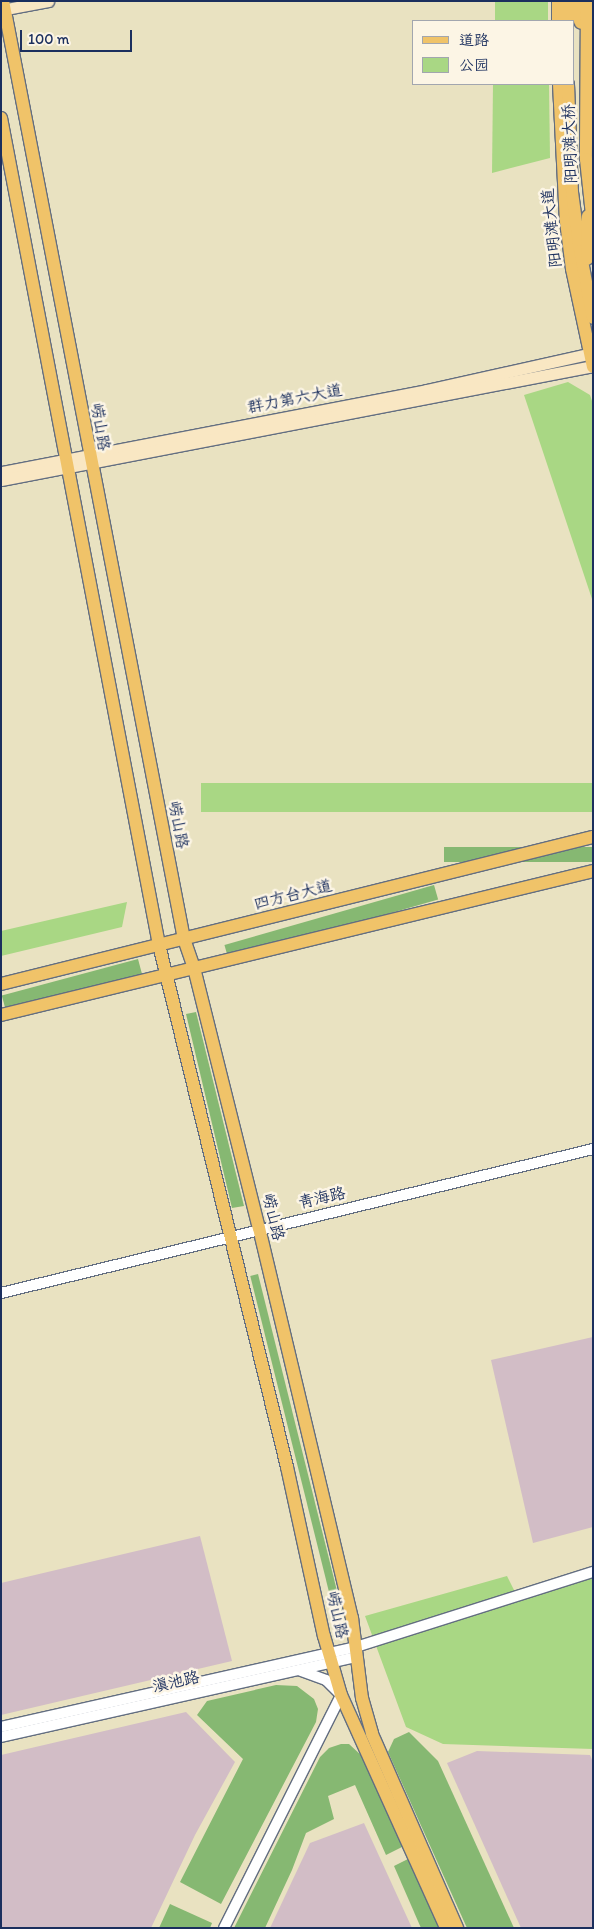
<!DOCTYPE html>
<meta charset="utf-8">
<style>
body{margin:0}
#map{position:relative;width:594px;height:1929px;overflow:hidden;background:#e9e2c1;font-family:Itim,"LXGW WenKai TC",sans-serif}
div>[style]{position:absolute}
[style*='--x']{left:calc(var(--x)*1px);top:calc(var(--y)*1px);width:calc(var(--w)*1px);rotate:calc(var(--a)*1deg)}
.industrial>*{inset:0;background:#d2bdc6}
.green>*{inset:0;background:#a9d784;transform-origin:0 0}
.forest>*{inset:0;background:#86b872;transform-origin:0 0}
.roads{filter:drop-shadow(1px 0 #636e81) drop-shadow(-1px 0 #636e81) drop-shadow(0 1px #636e81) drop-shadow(0 -1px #636e81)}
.tertiary>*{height:10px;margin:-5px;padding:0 5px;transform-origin:5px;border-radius:5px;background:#fff}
.secondary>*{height:11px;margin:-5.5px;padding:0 5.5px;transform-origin:5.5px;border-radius:5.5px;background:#f9e7c3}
.primary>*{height:12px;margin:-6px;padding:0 6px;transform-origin:6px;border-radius:6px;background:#f0c369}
.trunk>*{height:12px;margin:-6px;padding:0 6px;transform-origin:6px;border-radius:6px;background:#f0c369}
span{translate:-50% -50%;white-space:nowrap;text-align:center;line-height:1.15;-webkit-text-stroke:5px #fcf5e5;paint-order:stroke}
.street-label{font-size:16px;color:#1b2f5e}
.frame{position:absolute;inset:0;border:2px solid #1b2f5e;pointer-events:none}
.legend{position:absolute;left:412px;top:20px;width:162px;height:65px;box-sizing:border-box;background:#fcf5e5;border:1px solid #a2a6af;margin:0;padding:6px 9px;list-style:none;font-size:15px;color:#1b2f5e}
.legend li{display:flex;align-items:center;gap:10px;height:25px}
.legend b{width:25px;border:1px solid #a2a6af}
.scale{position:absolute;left:20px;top:30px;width:112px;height:22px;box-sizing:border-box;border:2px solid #1b2f5e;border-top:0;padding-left:6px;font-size:15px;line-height:18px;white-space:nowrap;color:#1b2f5e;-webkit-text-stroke:4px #fcf5e5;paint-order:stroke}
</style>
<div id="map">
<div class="industrial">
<i style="clip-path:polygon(593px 1337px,593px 1527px,533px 1543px,491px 1360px)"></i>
<i style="clip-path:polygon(200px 1536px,232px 1661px,1px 1715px,1px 1583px)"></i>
<i style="clip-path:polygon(186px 1712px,235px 1762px,195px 1835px,151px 1928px,1px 1928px,1px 1755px)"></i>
<i style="clip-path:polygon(477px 1751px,590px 1755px,593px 1762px,593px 1928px,521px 1928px,447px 1763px)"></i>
<i style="clip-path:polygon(364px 1823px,412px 1928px,270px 1928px,310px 1843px)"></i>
</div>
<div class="green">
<i style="left:495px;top:1px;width:53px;height:20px"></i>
<i style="clip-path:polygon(493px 84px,549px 84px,550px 158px,492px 173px)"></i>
<i style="clip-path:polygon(568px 382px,590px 395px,593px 404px,593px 602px,524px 395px)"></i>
<i style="left:593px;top:783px;width:29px;height:392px;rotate:90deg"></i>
<i style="clip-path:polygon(127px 902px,122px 927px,1px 956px,1px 931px)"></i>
<i style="clip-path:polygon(593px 1572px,593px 1749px,443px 1744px,406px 1727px,365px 1616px,507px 1576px,516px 1594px)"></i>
</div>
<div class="forest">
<i style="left:593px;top:847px;width:15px;height:149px;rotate:90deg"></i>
<i style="left:434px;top:885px;width:15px;height:218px;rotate:74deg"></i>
<i style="left:138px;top:959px;width:16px;height:141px;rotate:75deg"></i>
<i style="clip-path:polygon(196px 1012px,244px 1206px,232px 1208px,186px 1014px)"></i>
<i style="left:258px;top:1274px;width:355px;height:8px;rotate:76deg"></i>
<i style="clip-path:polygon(276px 1685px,297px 1686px,314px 1699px,318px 1709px,316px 1722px,221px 1904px,180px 1882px,243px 1759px,197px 1715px,207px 1701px)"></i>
<i style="clip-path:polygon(409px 1732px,438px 1761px,514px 1928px,467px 1928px,388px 1752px,394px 1739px)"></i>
<i style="clip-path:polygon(341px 1744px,349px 1744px,363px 1757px,404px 1846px,386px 1855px,355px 1785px,328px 1796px,334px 1819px,306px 1833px,292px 1870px,265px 1928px,234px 1928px,320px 1757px,329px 1748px)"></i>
<i style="clip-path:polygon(408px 1859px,439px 1928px,421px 1928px,394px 1866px)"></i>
<i style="clip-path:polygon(170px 1904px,212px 1923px,210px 1928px,159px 1928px)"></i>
</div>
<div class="roads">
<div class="tertiary">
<i style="--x:1;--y:1293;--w:609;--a:-13.67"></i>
<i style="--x:1;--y:1727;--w:364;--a:-12.7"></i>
<i style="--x:356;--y:1647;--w:249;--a:-17.6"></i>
<i style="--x:1;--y:1737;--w:365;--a:-12.7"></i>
<i style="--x:224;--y:1928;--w:261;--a:-63.3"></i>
<i style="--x:341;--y:1695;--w:21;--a:-135"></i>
<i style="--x:326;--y:1680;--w:27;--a:-160"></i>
</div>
<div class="secondary">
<i style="--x:1;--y:10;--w:48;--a:-10.8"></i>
<i style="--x:1;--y:472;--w:433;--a:-10.9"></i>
<i style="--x:426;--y:390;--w:171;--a:-12.5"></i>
<i style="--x:1;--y:480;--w:603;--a:-10.9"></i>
</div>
<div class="primary">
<i style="--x:3;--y:1;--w:955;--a:79.08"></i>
<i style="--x:184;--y:939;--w:31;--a:71"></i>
<i style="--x:194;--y:968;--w:268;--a:76"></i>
<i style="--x:259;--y:1228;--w:401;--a:76.6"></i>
<i style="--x:352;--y:1618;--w:81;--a:82.9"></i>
<i style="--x:362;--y:1698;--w:37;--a:74"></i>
<i style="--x:372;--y:1734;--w:212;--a:66.3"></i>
<i style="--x:1;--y:118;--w:842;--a:79.18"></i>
<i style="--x:159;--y:945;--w:537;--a:76.22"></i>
<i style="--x:287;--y:1467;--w:173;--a:77.7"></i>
<i style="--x:324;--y:1636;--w:61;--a:73.9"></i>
<i style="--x:341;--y:1695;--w:256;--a:65.7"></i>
<i style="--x:1;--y:984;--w:610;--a:-13.95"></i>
<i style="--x:1;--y:1015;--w:609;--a:-13.67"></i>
</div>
<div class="trunk">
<i style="--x:577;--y:1;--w:22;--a:80"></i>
<i style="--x:587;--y:1;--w:158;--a:90.4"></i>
<i style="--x:586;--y:159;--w:66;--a:83.9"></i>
<i style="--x:558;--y:21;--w:20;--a:-90"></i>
<i style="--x:569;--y:21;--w:20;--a:-90"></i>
<i style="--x:559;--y:84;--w:137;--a:87.1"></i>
<i style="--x:566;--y:221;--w:48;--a:82.9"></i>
<i style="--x:572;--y:269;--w:100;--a:77.9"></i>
<i style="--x:568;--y:84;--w:108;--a:87.9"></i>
<i style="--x:572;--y:192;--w:60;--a:82.3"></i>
<i style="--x:580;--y:251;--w:68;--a:79"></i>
<i style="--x:587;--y:259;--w:43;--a:-88.7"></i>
</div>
</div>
<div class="street-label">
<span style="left:570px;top:144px;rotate:-92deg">阳明滩大桥</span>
<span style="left:552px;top:228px;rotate:-96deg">阳明滩大道</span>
<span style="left:295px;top:399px;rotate:-11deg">群力第六大道</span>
<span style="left:100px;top:427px;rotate:80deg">崂山路</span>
<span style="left:178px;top:825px;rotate:79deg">崂山路</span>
<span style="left:293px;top:895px;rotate:-14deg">四方台大道</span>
<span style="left:322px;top:1198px;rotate:-13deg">青海路</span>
<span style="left:273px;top:1217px;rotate:76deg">崂山路</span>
<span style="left:337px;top:1615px;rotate:77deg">崂山路</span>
<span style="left:176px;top:1682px;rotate:-13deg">滇池路</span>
</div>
<div class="frame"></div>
<ul class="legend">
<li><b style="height:6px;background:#f0c369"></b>道路</li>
<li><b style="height:14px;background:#a9d784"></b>公园</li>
</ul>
<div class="scale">100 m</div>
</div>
